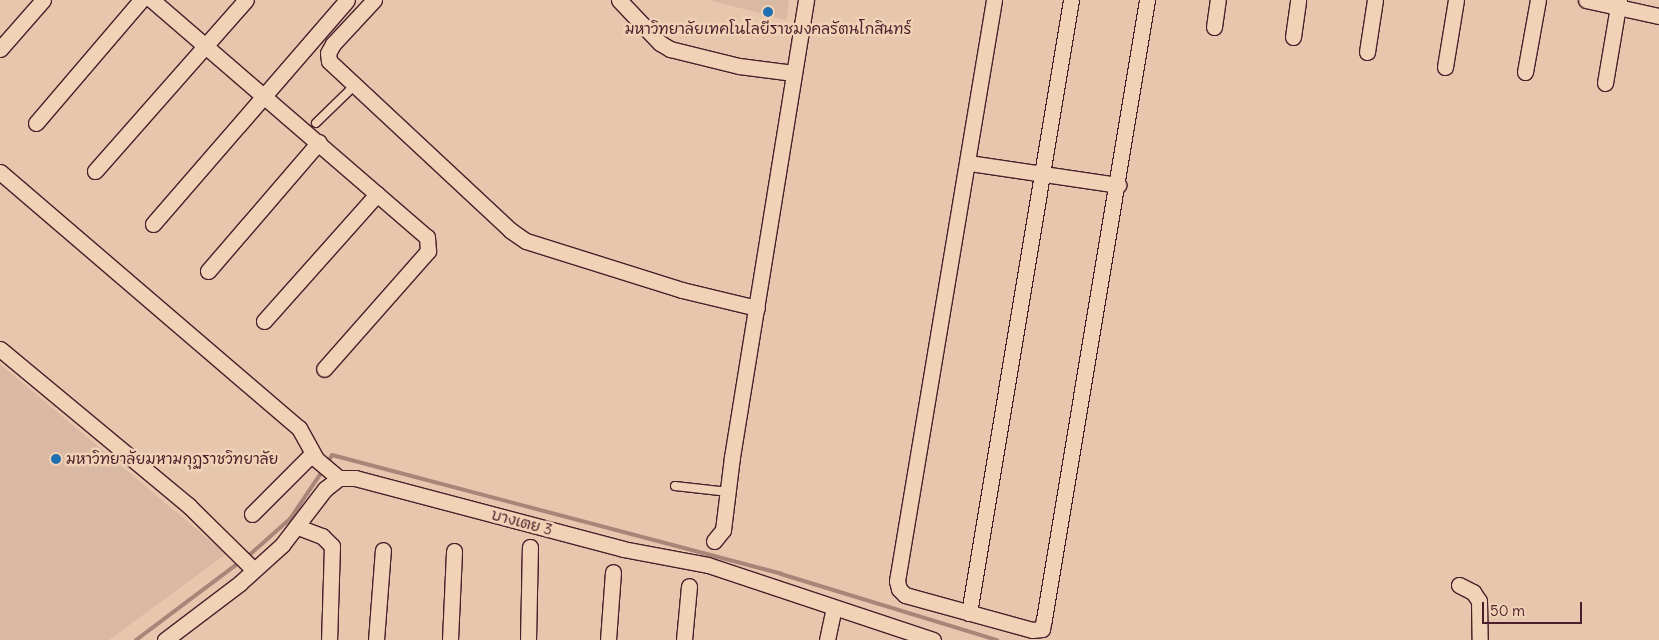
<!DOCTYPE html>
<meta charset="utf-8">
<style>
body{margin:0}
#map{position:relative;width:1659px;height:640px;overflow:hidden;background:#e6c7ae;font-family:Delius,"Playpen Sans Thai",sans-serif}
div>[style]{position:absolute}
[style*='--x']{left:calc(var(--x)*1px);top:calc(var(--y)*1px);width:calc(var(--w)*1px);rotate:calc(var(--a)*1deg)}
.built>*{inset:0;background:#d9b9a3}
.stream>*{height:4px;margin:-2px;padding:0 2px;transform-origin:2px;border-radius:2px;background:#a88479}
.roads{filter:drop-shadow(1px 0 #4a1f2b) drop-shadow(-1px 0 #4a1f2b) drop-shadow(0 1px #4a1f2b) drop-shadow(0 -1px #4a1f2b)}
.service>*{height:8px;margin:-4px;padding:0 4px;transform-origin:4px;border-radius:4px;background:#f0d2b6}
.minor>*{height:15px;margin:-7.5px;padding:0 7.5px;transform-origin:7.5px;border-radius:7.5px;background:#f0d2b6}
.dots>*{width:14px;height:14px;translate:-50% -50%;box-sizing:border-box;border:2px solid #f0d2b6;border-radius:50%}
span{translate:-50% -50%;white-space:nowrap;text-align:center;line-height:1.15;-webkit-text-stroke:5px #f0d2b6;paint-order:stroke}
.poi-label{font-size:15px;color:#4a1f2b}
.left{translate:0 -50%;text-align:left}
.street-label{font-size:15px;color:#4a1f2b}
.scale{position:absolute;left:1482px;top:602px;width:100px;height:22px;box-sizing:border-box;border:2px solid #4a1f2b;border-top:0;padding-left:6px;font-size:15px;line-height:18px;white-space:nowrap;color:#4a1f2b;-webkit-text-stroke:4px #f0d2b6;paint-order:stroke}
</style>
<div id="map">
<div class="built">
<i style="clip-path:polygon(709px 0,789px 0,786px 20px)"></i>
<i style="clip-path:polygon(0 364px,226px 554px,109px 640px,0 640px)"></i>
</div>
<div class="stream">
<i style="--x:327;--y:464;--w:10;--a:-61"></i>
<i style="--x:332;--y:455;--w:465;--a:14.8"></i>
<i style="--x:781;--y:574;--w:226;--a:17"></i>
<i style="--x:246;--y:558;--w:59;--a:-41.6"></i>
<i style="--x:290;--y:519;--w:59;--a:-56"></i>
<i style="--x:136;--y:640;--w:130;--a:-36.9"></i>
</div>
<div class="roads">
<div class="service">
<i style="--x:316;--y:123;--w:54;--a:-44.3"></i>
<i style="--x:675;--y:486;--w:54;--a:6.3"></i>
</div>
<div class="minor">
<i style="--x:152;--y:0;--w:363;--a:40.8"></i>
<i style="--x:427;--y:237;--w:14;--a:86"></i>
<i style="--x:428;--y:251;--w:157;--a:131.4"></i>
<i style="--x:374;--y:0;--w:60;--a:133"></i>
<i style="--x:333;--y:44;--w:10;--a:119"></i>
<i style="--x:328;--y:53;--w:8;--a:83"></i>
<i style="--x:329;--y:61;--w:248;--a:43"></i>
<i style="--x:510;--y:230;--w:19;--a:35"></i>
<i style="--x:526;--y:241;--w:164;--a:17.4"></i>
<i style="--x:682;--y:290;--w:77;--a:13.5"></i>
<i style="--x:619;--y:0;--w:59;--a:46.4"></i>
<i style="--x:660;--y:43;--w:12;--a:31"></i>
<i style="--x:670;--y:49;--w:71;--a:13.8"></i>
<i style="--x:739;--y:66;--w:55;--a:7.3"></i>
<i style="--x:994;--y:0;--w:589;--a:99.48"></i>
<i style="--x:897;--y:581;--w:8;--a:76"></i>
<i style="--x:899;--y:589;--w:8;--a:45"></i>
<i style="--x:905;--y:595;--w:132;--a:15.4"></i>
<i style="--x:1032;--y:630;--w:10;--a:-6"></i>
<i style="--x:1042;--y:629;--w:10;--a:-79"></i>
<i style="--x:1044;--y:619;--w:628;--a:-80.55"></i>
<i style="--x:1586;--y:0;--w:75;--a:12.4"></i>
<i style="--x:1214;--y:27;--w:27;--a:-82"></i>
<i style="--x:1293;--y:37;--w:37;--a:-82"></i>
<i style="--x:0;--y:49;--w:65;--a:-48.7"></i>
<i style="--x:1367;--y:52;--w:53;--a:-81.3"></i>
<i style="--x:1445;--y:67;--w:68;--a:-80.7"></i>
<i style="--x:1525;--y:72;--w:73;--a:-79.8"></i>
<i style="--x:1605;--y:83;--w:84;--a:-80.4"></i>
<i style="--x:36;--y:123;--w:162;--a:-49.5"></i>
<i style="--x:969;--y:163;--w:151;--a:8.4"></i>
<i style="--x:95;--y:171;--w:228;--a:-48.6"></i>
<i style="--x:0;--y:172;--w:394;--a:40.6"></i>
<i style="--x:299;--y:428;--w:35;--a:61"></i>
<i style="--x:316;--y:459;--w:30;--a:40"></i>
<i style="--x:153;--y:224;--w:296;--a:-49.1"></i>
<i style="--x:208;--y:271;--w:170;--a:-49.3"></i>
<i style="--x:264;--y:321;--w:170;--a:-48.3"></i>
<i style="--x:0;--y:349;--w:246;--a:39.7"></i>
<i style="--x:189;--y:506;--w:91;--a:44.6"></i>
<i style="--x:252;--y:514;--w:85;--a:-45"></i>
<i style="--x:298;--y:527;--w:26;--a:21"></i>
<i style="--x:322;--y:536;--w:14;--a:45"></i>
<i style="--x:332;--y:546;--w:94;--a:91.8"></i>
<i style="--x:714;--y:541;--w:14;--a:-51"></i>
<i style="--x:723;--y:530;--w:74;--a:-83"></i>
<i style="--x:732;--y:457;--w:463;--a:-80.8"></i>
<i style="--x:1459;--y:585;--w:16;--a:27"></i>
<i style="--x:1473;--y:592;--w:11;--a:56"></i>
<i style="--x:1479;--y:601;--w:39;--a:89"></i>
<i style="--x:969;--y:613;--w:621;--a:-80.55"></i>
<i style="--x:165;--y:640;--w:94;--a:-37.2"></i>
<i style="--x:240;--y:583;--w:57;--a:-42.1"></i>
<i style="--x:282;--y:545;--w:71;--a:-52.5"></i>
<i style="--x:325;--y:489;--w:18;--a:-38"></i>
<i style="--x:339;--y:478;--w:16;--a:0"></i>
<i style="--x:355;--y:478;--w:277;--a:14.8"></i>
<i style="--x:623;--y:549;--w:86;--a:10.7"></i>
<i style="--x:708;--y:565;--w:237;--a:18.4"></i>
<i style="--x:376;--y:640;--w:90;--a:-85.6"></i>
<i style="--x:450;--y:640;--w:89;--a:-87.4"></i>
<i style="--x:528;--y:640;--w:93;--a:-88.8"></i>
<i style="--x:608;--y:640;--w:68;--a:-85.8"></i>
<i style="--x:684;--y:640;--w:54;--a:-84.7"></i>
<i style="--x:827;--y:640;--w:33;--a:-78"></i>
</div>
</div>
<div class="dots">
<i style="left:768px;top:12px;background:#1f6fb2"></i>
<i style="left:56px;top:459px;background:#1f6fb2"></i>
</div>
<div class="poi-label">
<span style="left:768px;top:29px">มหาวิทยาลัยเทคโนโลยีราชมงคลรัตนโกสินทร์</span>
<span class="left" style="left:66px;top:459px">มหาวิทยาลัยมหามกุฏราชวิทยาลัย</span>
</div>
<div class="street-label">
<span style="left:522px;top:522px;rotate:15deg">บางเตย 3</span>
</div>
<div class="scale">50 m</div>
</div>
